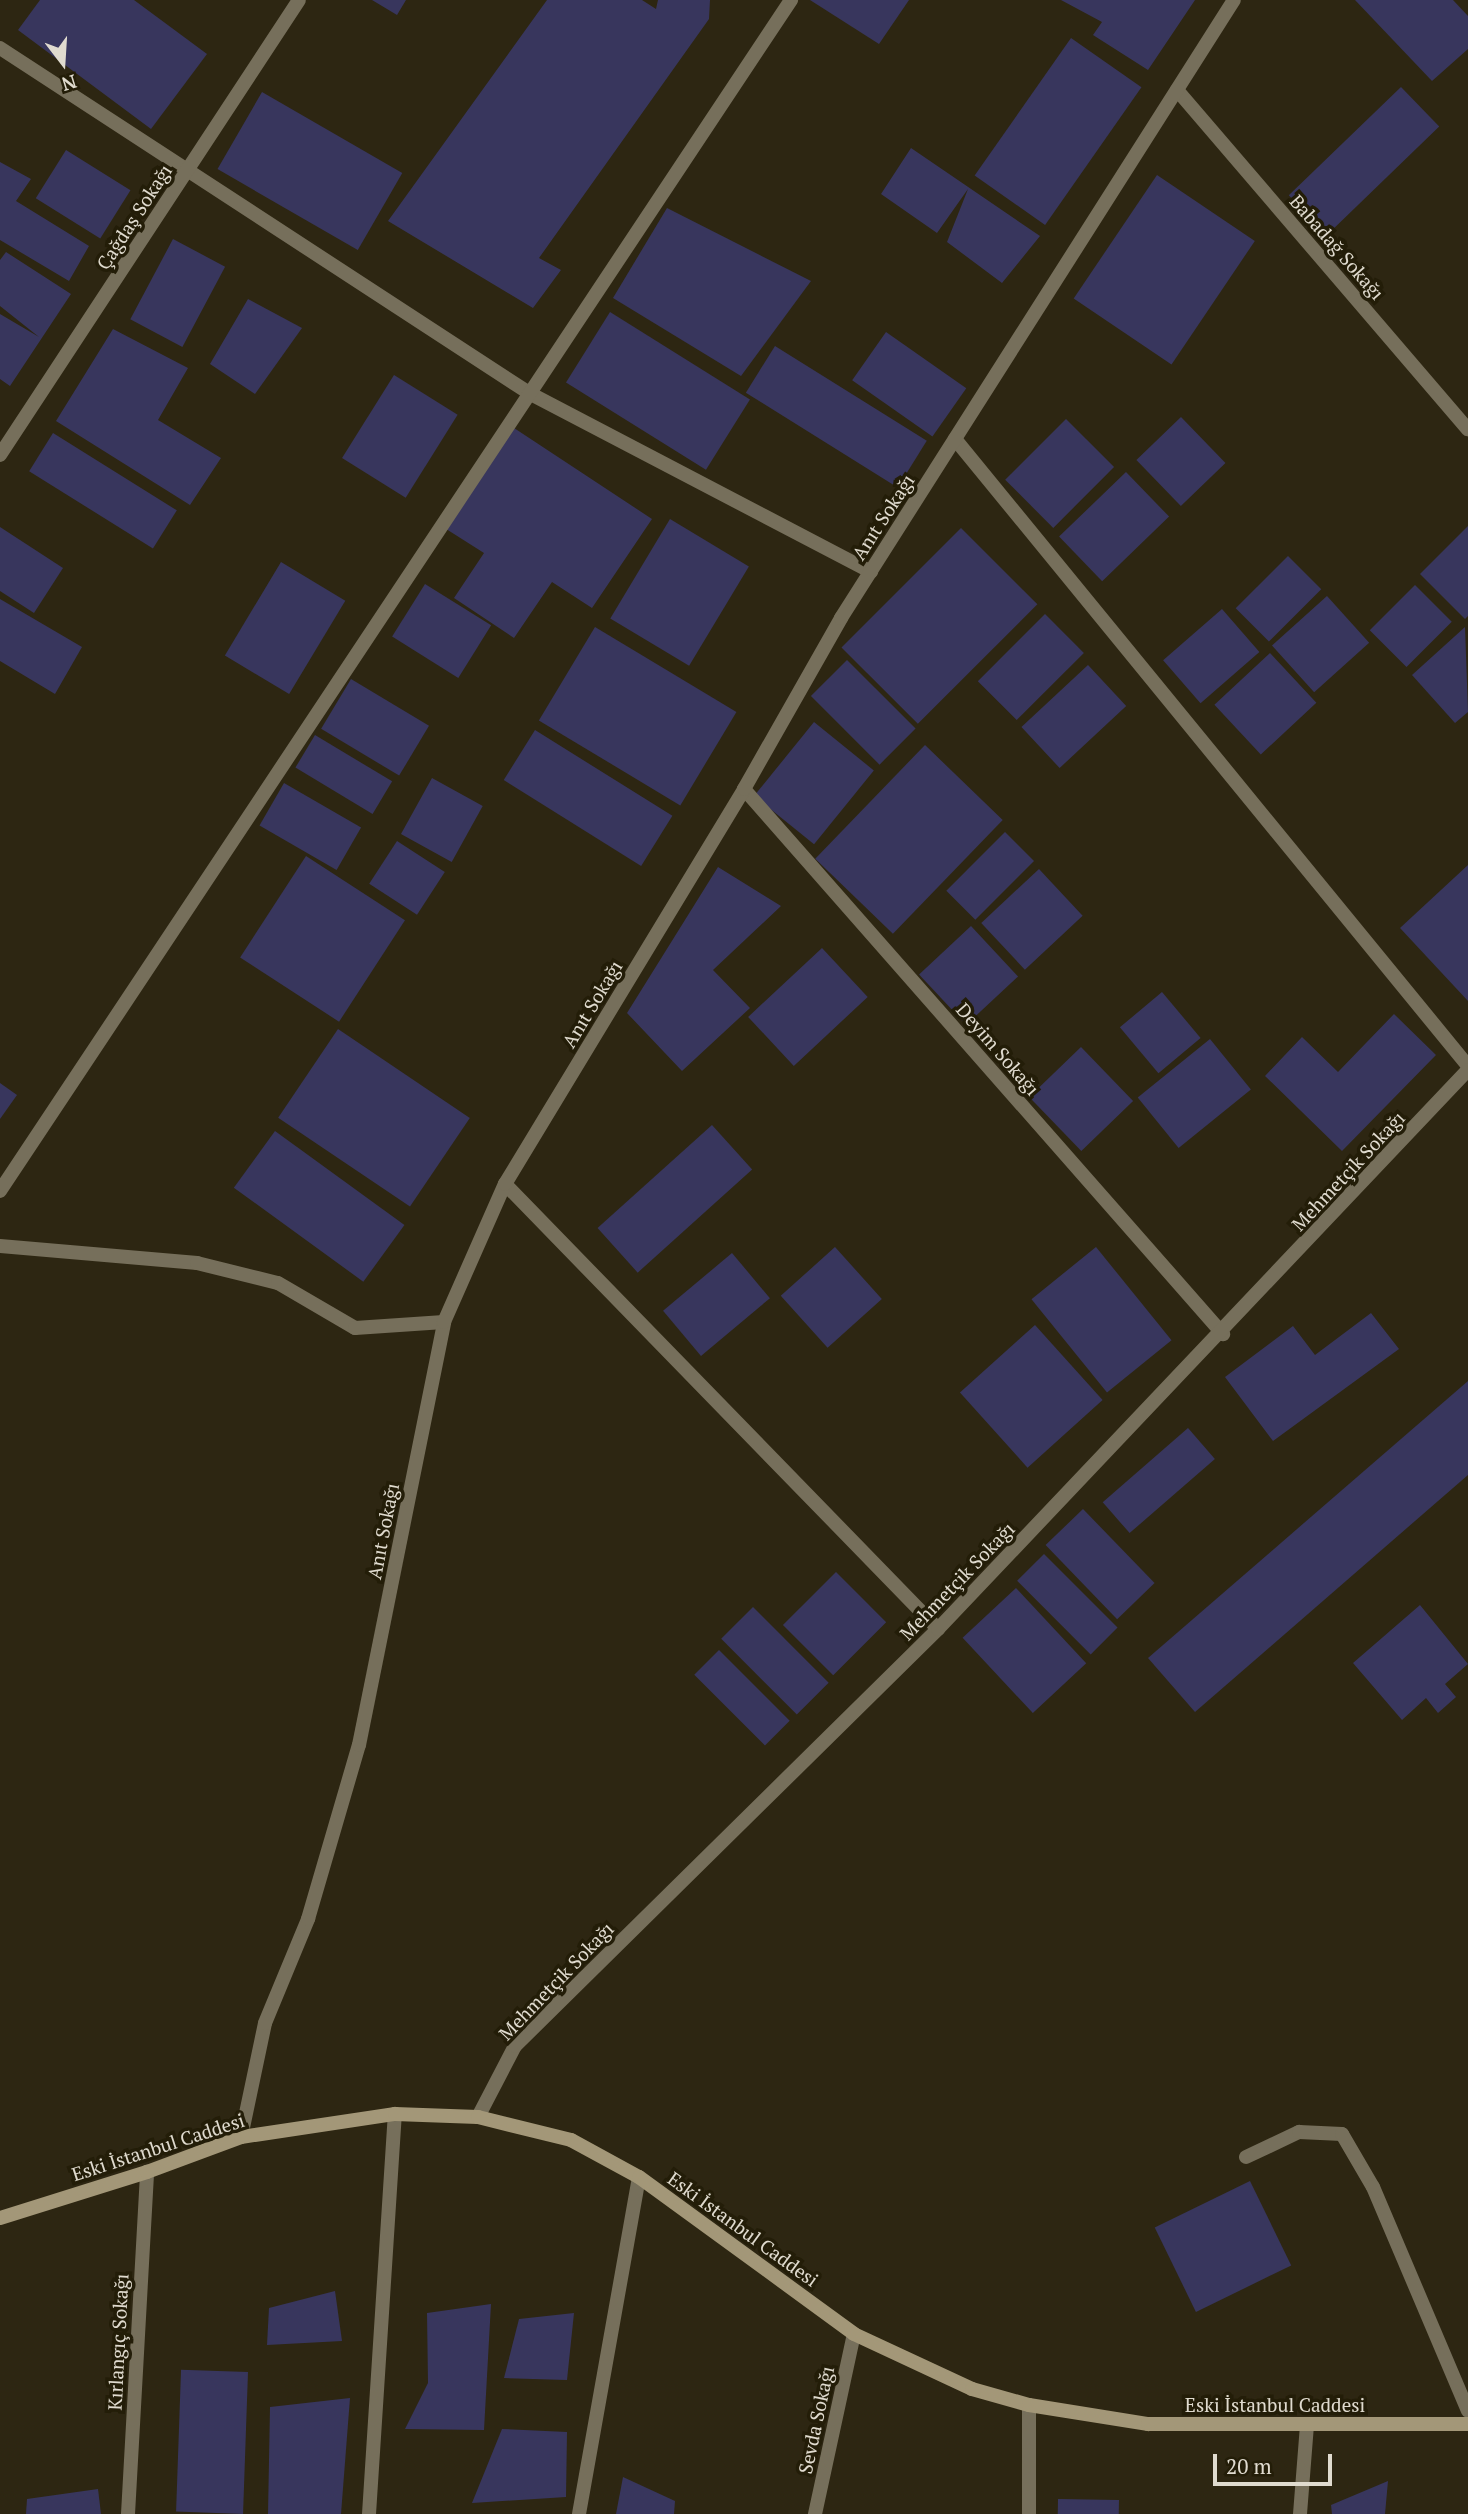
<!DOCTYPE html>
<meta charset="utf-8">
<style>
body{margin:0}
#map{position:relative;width:1468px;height:2514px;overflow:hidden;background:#2d2612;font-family:"PT Serif",serif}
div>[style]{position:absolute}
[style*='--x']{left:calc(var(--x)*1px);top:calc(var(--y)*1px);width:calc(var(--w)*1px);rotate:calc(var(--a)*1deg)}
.building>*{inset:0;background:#38365d;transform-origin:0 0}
.service>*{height:14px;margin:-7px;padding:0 7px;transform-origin:7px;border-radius:7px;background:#766f5b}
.minor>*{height:14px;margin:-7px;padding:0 7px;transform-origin:7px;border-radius:7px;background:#766f5b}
.tertiary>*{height:14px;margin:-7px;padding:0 7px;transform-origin:7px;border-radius:7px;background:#766f5b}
.secondary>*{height:14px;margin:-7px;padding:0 7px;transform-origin:7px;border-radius:7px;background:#a39778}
span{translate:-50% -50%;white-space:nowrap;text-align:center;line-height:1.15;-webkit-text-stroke:7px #231d08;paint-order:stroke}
.street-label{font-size:19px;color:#e0dbcf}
.north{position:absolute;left:28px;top:28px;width:70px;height:70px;-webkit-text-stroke:5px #231d08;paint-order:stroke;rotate:163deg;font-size:19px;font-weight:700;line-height:28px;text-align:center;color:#e0dbcf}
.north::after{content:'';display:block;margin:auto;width:24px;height:32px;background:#e0dbcf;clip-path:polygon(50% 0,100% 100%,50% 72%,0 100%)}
.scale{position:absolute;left:1213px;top:2454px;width:119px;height:32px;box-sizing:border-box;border:4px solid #e0dbcf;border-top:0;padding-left:9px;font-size:21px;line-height:24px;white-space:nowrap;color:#e0dbcf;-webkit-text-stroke:5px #231d08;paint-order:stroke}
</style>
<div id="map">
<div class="building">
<i style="clip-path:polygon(40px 0,134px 0,207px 54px,151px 129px,18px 30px)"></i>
<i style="clip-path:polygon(372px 0,406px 0,397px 15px)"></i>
<i style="clip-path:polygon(547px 0,642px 0,656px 9px,658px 0,710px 0,709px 19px,539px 258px,561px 270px,533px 308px,388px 221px)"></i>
<i style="clip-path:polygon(810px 0,909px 0,879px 44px)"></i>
<i style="clip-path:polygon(1061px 0,1195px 0,1148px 70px,1093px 35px,1102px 22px)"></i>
<i style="clip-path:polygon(1355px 0,1453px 0,1468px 16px,1468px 49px,1432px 81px)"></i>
<i style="left:1071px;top:38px;width:86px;height:168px;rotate:35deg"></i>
<i style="left:1401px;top:87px;width:55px;height:156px;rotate:46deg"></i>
<i style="left:262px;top:92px;width:162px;height:89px;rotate:30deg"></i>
<i style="clip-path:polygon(911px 148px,1040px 236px,1002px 283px,947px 242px,968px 189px,937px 233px,881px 194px)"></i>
<i style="left:66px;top:150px;width:76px;height:57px;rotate:32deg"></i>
<i style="clip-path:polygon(0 162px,31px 179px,16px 201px,89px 246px,69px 281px,0 240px)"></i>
<i style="left:1157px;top:175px;width:118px;height:149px;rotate:34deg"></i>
<i style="clip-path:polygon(667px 208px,811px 281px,741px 376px,613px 298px)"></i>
<i style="left:173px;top:239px;width:59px;height:91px;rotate:28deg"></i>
<i style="clip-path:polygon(6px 252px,71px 294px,10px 386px,0 379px,0 314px,39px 337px,0 306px,0 260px)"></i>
<i style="clip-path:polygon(248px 299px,302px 328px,255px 394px,210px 364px)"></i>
<i style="left:610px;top:312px;width:165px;height:83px;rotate:32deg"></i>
<i style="clip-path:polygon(113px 329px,188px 368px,158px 420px,221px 458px,190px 505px,56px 421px)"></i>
<i style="left:886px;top:332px;width:98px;height:59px;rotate:35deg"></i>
<i style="left:775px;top:346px;width:179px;height:55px;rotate:32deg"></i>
<i style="left:394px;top:375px;width:75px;height:98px;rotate:32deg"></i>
<i style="left:1181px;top:417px;width:64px;height:62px;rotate:46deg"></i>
<i style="left:1066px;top:419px;width:68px;height:86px;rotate:45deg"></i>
<i style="clip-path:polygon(511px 426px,652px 519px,592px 608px,552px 582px,514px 638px,454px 598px,484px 553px,443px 527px)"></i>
<i style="left:53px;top:433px;width:146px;height:45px;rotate:32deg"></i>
<i style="left:1126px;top:472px;width:62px;height:93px;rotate:46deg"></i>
<i style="left:670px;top:519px;width:92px;height:116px;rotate:31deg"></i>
<i style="clip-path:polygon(1468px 526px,1468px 616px,1465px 619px,1420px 574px)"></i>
<i style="clip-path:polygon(0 527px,63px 568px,34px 613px,0 591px)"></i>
<i style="left:961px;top:528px;width:108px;height:169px;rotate:45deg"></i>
<i style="left:1288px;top:556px;width:47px;height:74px;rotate:45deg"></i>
<i style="left:281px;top:562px;width:75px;height:109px;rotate:31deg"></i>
<i style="left:425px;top:584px;width:78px;height:62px;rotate:32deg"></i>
<i style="left:1415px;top:585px;width:52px;height:64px;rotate:45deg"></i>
<i style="left:1327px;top:596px;width:63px;height:74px;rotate:48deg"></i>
<i style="clip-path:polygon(0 599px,82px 647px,55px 694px,0 661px)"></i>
<i style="left:1222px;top:609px;width:57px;height:78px;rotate:49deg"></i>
<i style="left:1045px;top:614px;width:55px;height:95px;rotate:45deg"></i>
<i style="left:595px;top:627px;width:165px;height:109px;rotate:31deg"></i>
<i style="clip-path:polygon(1465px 627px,1468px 712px,1455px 723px,1412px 675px)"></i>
<i style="left:1270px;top:653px;width:68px;height:76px;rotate:47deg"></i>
<i style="left:847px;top:660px;width:97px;height:51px;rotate:45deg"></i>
<i style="left:1088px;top:665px;width:56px;height:91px;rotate:47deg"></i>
<i style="left:351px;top:679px;width:91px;height:58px;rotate:31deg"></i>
<i style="left:814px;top:722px;width:77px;height:95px;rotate:39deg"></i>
<i style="left:535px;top:730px;width:162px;height:59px;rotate:32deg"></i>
<i style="left:315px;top:735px;width:90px;height:38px;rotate:31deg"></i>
<i style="left:925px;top:745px;width:108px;height:158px;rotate:44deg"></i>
<i style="left:432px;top:778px;width:58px;height:64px;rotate:29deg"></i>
<i style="left:284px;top:783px;width:89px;height:49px;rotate:30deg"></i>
<i style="left:1005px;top:832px;width:41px;height:83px;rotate:45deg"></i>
<i style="left:397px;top:841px;width:57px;height:51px;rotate:33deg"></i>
<i style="left:306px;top:856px;width:118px;height:121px;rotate:33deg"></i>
<i style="clip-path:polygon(1468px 865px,1468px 1001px,1400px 928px)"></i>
<i style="clip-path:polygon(718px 867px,781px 906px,713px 970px,750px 1008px,682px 1071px,627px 1013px)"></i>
<i style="left:1039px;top:869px;width:64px;height:79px;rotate:47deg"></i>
<i style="left:971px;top:926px;width:69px;height:71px;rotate:47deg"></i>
<i style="left:822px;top:948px;width:67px;height:101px;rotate:47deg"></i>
<i style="left:1162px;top:992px;width:60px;height:55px;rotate:50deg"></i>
<i style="clip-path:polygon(1394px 1014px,1436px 1055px,1342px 1151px,1265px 1076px,1302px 1037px,1338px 1072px)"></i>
<i style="left:338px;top:1029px;width:159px;height:107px;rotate:34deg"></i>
<i style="left:1210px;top:1039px;width:65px;height:93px;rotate:51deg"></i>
<i style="left:1081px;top:1047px;width:75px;height:72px;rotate:46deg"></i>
<i style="clip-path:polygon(0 1083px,17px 1095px,0 1119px)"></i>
<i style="left:712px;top:1125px;width:60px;height:154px;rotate:48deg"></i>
<i style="left:275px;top:1131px;width:160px;height:70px;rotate:36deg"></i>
<i style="left:835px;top:1247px;width:70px;height:73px;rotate:48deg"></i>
<i style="left:1096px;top:1247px;width:120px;height:83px;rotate:51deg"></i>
<i style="left:732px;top:1253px;width:59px;height:90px;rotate:50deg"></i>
<i style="clip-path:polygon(1371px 1313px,1399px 1349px,1273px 1441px,1225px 1377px,1293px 1326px,1315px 1355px)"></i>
<i style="left:1035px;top:1325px;width:101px;height:101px;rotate:48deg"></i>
<i style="clip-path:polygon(1468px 1381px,1468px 1475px,1195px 1712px,1148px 1658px)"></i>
<i style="left:1188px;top:1428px;width:41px;height:113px;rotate:49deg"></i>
<i style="left:1083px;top:1509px;width:103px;height:52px;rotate:46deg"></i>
<i style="left:1044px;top:1554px;width:104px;height:38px;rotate:45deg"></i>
<i style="left:836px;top:1572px;width:71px;height:75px;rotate:45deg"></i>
<i style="left:1016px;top:1588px;width:103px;height:73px;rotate:47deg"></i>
<i style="clip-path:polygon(1420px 1605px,1468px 1664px,1445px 1684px,1456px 1697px,1438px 1713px,1426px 1698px,1402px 1720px,1353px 1663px)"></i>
<i style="left:753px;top:1607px;width:107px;height:45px;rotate:45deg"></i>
<i style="left:719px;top:1650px;width:100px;height:35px;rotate:45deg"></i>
<i style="left:1250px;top:2181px;width:94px;height:106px;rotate:64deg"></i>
<i style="clip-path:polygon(335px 2291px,342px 2341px,267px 2345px,269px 2308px)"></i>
<i style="clip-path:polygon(491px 2304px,484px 2430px,405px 2429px,428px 2383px,427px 2313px)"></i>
<i style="clip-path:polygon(574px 2313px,567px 2380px,504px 2378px,519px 2319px)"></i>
<i style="left:248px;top:2372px;width:142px;height:67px;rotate:92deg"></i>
<i style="clip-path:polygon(350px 2398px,341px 2514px,268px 2514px,270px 2407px)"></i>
<i style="clip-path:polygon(502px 2429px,567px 2432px,566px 2497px,472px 2503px)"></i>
<i style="clip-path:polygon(623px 2477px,675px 2501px,674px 2514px,616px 2514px)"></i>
<i style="clip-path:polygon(1388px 2481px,1385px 2514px,1332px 2514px,1331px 2505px)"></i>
<i style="clip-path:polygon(98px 2489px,101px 2514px,26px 2514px,27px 2499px)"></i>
<i style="left:1058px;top:2499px;width:61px;height:15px;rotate:1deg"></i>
</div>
<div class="service">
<i style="--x:1246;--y:2157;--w:59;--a:-25.3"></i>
<i style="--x:1299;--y:2132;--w:43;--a:2.7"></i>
<i style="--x:1342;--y:2134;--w:61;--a:59.7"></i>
<i style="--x:1373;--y:2187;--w:243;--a:67"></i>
</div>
<div class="minor">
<i style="--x:0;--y:48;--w:632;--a:33.11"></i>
<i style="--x:529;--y:393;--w:386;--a:27.6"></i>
<i style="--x:1177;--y:90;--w:447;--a:49.4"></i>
<i style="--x:955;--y:439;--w:810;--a:50.71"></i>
<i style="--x:0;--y:455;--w:544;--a:-56.69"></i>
<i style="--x:744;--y:789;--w:726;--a:48.69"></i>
<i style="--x:505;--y:1184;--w:621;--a:45.78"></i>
<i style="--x:0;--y:1191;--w:1430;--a:-56.41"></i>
<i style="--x:0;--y:1246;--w:198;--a:4.9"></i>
<i style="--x:197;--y:1263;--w:83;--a:13.9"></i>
<i style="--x:278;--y:1283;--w:89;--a:30.3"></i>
<i style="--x:355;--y:1328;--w:89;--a:-3.9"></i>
<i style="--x:478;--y:2117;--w:80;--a:-62.5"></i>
<i style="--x:515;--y:2046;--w:594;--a:-44.59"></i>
<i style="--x:938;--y:1629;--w:770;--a:-46.53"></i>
<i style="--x:241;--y:2137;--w:116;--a:-78.1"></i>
<i style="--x:265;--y:2023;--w:113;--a:-67.5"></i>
<i style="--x:308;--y:1919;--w:181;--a:-73.7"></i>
<i style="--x:359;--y:1745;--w:431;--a:-78.6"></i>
<i style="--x:444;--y:1322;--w:151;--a:-66.2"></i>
<i style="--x:505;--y:1184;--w:462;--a:-58.8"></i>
<i style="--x:744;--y:789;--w:197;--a:-60.4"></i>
<i style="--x:841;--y:618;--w:732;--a:-57.55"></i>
<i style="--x:128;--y:2514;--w:343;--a:-86.8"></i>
<i style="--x:369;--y:2514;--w:401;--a:-86.3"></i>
<i style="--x:579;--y:2514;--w:342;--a:-79.9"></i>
<i style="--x:815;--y:2514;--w:184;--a:-77.8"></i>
<i style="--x:1300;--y:2514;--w:89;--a:-85.5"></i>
</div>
<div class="tertiary">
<i style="--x:1029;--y:2405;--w:109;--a:90"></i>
</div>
<div class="secondary">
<i style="--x:0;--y:2218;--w:154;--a:-17.4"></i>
<i style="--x:147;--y:2172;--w:100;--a:-20.4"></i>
<i style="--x:241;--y:2137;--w:156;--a:-8.5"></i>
<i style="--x:395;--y:2114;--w:83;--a:2.1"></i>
<i style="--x:478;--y:2117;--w:96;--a:13.9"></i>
<i style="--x:571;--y:2140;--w:77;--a:28.6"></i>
<i style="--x:639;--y:2177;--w:266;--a:36.1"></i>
<i style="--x:854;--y:2334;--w:130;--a:25"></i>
<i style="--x:972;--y:2389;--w:59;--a:15.7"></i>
<i style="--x:1029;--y:2405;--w:121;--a:9.1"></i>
<i style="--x:1148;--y:2424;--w:320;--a:0"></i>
</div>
<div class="street-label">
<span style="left:134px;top:217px;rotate:-57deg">Çağdaş Sokağı</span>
<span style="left:1337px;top:247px;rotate:49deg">Babadağ Sokağı</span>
<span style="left:883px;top:517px;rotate:-57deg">Anıt Sokağı</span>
<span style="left:592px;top:1004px;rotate:-59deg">Anıt Sokağı</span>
<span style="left:998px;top:1049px;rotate:49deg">Deyim Sokağı</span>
<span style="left:1348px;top:1171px;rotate:-47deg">Mehmetçik Sokağı</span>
<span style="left:383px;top:1531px;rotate:-79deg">Anıt Sokağı</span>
<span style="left:957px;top:1581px;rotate:-46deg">Mehmetçik Sokağı</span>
<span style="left:556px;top:1981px;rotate:-46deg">Mehmetçik Sokağı</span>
<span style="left:158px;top:2147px;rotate:-18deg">Eski İstanbul Caddesi</span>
<span style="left:743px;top:2229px;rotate:36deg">Eski İstanbul Caddesi</span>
<span style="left:118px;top:2342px;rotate:-87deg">Kırlangıç Sokağı</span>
<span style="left:1275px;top:2405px">Eski İstanbul Caddesi</span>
<span style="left:816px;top:2420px;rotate:-78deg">Sevda Sokağı</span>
</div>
<div class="north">N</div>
<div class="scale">20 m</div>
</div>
